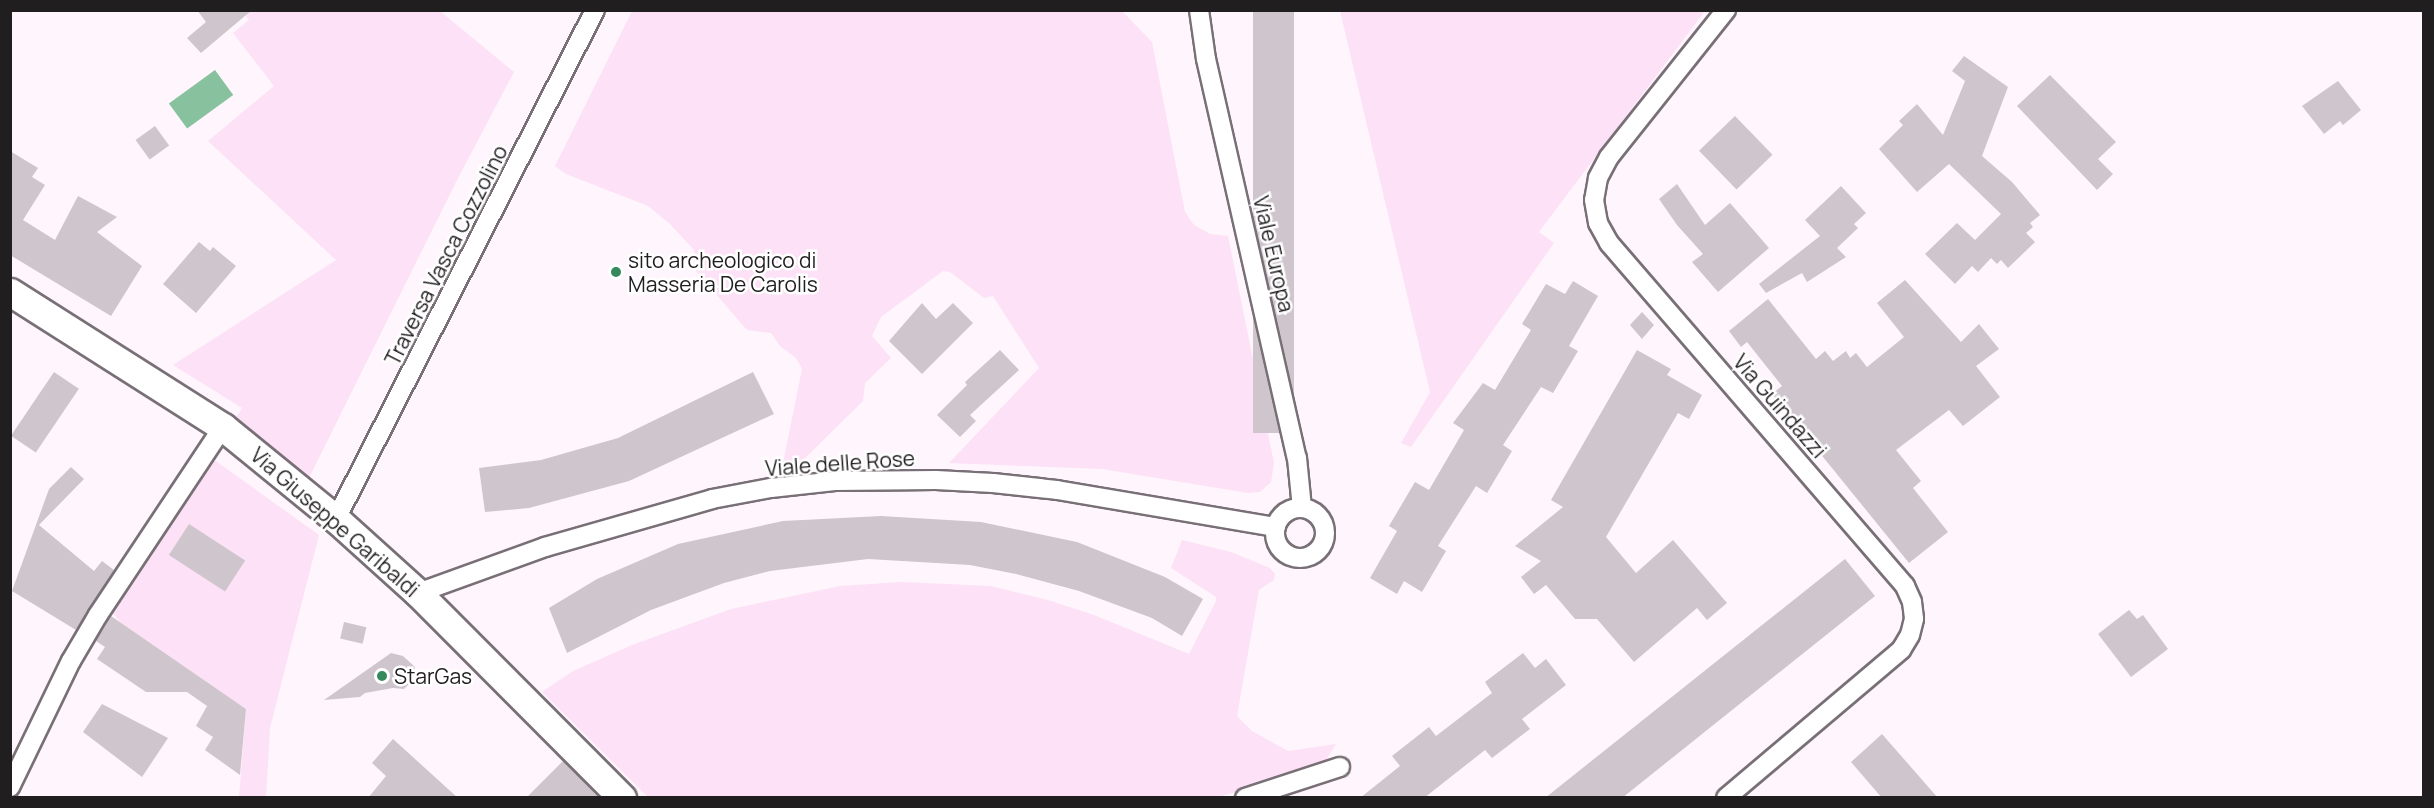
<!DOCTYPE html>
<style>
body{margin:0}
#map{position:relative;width:2434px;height:808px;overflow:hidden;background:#fef6fc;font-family:Manrope,sans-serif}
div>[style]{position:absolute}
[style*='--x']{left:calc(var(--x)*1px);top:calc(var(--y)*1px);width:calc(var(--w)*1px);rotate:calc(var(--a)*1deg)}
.green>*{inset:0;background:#fde1f6}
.water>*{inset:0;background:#87c19e;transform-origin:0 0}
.building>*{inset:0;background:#cfc6cd;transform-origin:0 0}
.roads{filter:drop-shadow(2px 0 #787076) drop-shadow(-2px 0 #787076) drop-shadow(0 2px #787076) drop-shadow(0 -2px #787076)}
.minor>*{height:18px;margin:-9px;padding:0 9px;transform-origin:9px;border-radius:9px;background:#fff}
.minor>.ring{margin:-9px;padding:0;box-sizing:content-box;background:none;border:18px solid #fff;border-radius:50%}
.secondary>*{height:27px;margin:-13.5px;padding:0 13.5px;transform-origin:13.5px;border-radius:13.5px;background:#fff}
.dots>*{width:16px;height:16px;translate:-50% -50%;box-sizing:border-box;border:3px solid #fff;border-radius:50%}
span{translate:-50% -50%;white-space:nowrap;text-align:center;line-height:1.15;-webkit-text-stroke:5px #fff;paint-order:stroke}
.street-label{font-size:21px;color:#211e20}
.poi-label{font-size:21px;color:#211e20}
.left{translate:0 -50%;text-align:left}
.frame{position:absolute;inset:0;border:12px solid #211e20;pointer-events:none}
</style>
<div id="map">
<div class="green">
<i style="clip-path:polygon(242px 11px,440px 11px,514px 72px,456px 182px,309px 478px,235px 419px,242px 408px,173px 365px,336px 260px,208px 141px,274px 86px,233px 33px,249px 20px)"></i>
<i style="clip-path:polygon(632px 11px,1122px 11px,1152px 42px,1185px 212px,1194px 225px,1210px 234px,1228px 236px,1274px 463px,1271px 482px,1260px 492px,1248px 493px,1102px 469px,949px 463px,1039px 368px,993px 296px,984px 298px,950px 272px,943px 271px,881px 317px,872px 336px,891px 358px,865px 383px,863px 401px,796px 467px,782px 468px,802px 369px,796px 358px,780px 346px,771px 333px,747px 330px,696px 271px,694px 250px,670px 224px,648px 206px,566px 174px,555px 166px)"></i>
<i style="clip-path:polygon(1340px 11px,1705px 11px,1539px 232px,1554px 243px,1411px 447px,1401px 443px,1430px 392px)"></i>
<i style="clip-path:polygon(213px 459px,319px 535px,270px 728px,266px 797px,239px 797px,246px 709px,121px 623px,112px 612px)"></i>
<i style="clip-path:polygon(1182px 540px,1231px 552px,1270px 568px,1275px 574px,1274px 580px,1259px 590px,1237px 716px,1252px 731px,1288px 751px,1336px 744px,1326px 760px,1291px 775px,1219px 797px,648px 797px,542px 692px,573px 671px,632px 645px,731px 609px,840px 586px,901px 582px,991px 586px,1048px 600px,1094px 615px,1189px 654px,1216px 601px,1216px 597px,1171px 568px)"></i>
</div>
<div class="water">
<i style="left:215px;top:70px;width:31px;height:57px;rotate:54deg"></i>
</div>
<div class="building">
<i style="clip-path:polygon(197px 10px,252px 10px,201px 53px,187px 38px,206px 22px)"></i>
<i style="left:1253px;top:10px;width:41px;height:423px"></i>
<i style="clip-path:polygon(1964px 56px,2008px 87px,1982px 156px,2012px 182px,2040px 215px,2030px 223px,2033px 227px,2026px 233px,2035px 242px,2008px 268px,2001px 260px,1997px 264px,1991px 258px,1978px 272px,1972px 266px,1955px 284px,1925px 254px,1957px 223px,1975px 240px,2001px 214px,1949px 164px,1917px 192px,1879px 149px,1903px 125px,1899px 121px,1917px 104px,1943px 135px,1965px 81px,1952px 71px)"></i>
<i style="clip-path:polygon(2050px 75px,2116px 142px,2098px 159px,2113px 174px,2097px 190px,2017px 106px)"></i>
<i style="clip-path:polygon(2338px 81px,2361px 110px,2343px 125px,2340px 121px,2324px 134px,2302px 106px)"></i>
<i style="left:1735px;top:116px;width:54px;height:50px;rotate:46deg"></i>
<i style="left:155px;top:126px;width:24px;height:24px;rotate:54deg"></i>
<i style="clip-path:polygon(10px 151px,38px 168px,32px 177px,45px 185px,23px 220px,55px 240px,78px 196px,117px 217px,97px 232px,142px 266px,111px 316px,10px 255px)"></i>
<i style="clip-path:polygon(1677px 184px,1705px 225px,1730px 203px,1769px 248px,1718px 292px,1692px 262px,1703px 254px,1677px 225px,1659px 199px)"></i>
<i style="clip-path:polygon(1841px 186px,1866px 213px,1854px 224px,1858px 228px,1837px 248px,1846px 257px,1807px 282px,1802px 273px,1766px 293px,1759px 284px,1820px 236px,1805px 220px)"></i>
<i style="clip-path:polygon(199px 242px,210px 251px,213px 247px,236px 266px,196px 313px,163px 284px)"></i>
<i style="clip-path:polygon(1905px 280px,1961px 342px,1979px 324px,1999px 349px,1976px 366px,2000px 397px,1963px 426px,1949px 410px,1896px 450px,1921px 481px,1913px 488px,1948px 532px,1909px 563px,1772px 394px,1782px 386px,1747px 342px,1741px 347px,1729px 331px,1768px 299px,1816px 359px,1825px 351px,1833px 361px,1846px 351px,1850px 358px,1856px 353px,1867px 367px,1904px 337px,1877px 303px)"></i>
<i style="clip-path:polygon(1573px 281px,1598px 296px,1569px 346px,1578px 351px,1553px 393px,1541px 387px,1503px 445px,1512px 451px,1487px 493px,1476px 486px,1438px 546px,1446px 551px,1422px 592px,1404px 581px,1397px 594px,1370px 578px,1397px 531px,1389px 526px,1415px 482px,1429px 490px,1464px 430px,1453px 423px,1483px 383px,1495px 390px,1531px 330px,1522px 324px,1546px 284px,1565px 294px)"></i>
<i style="clip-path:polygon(922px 303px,936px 319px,953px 303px,973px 323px,922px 374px,889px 341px)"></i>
<i style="clip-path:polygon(1642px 312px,1654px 325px,1642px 339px,1630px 325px)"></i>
<i style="clip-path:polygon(1000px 350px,1019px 370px,970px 415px,976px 421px,960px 437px,937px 415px,967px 385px,965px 382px)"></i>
<i style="clip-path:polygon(1637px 350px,1671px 369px,1667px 375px,1702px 395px,1689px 419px,1678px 413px,1606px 537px,1636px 573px,1673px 540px,1727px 603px,1707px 620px,1697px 608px,1634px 662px,1597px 619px,1575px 619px,1546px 585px,1534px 594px,1521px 577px,1541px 561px,1515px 546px,1563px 507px,1551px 500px)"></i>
<i style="left:54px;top:372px;width:30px;height:77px;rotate:34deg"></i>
<i style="clip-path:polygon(753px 372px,774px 414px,629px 481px,529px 508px,485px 512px,479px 468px,541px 460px,618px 438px)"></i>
<i style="clip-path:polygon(71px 467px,84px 479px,39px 525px,94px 571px,102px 561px,114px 570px,76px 630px,12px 591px,49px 489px)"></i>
<i style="clip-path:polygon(881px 516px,981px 522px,1077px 542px,1165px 577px,1203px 599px,1182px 636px,1152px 618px,1079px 591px,1016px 574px,970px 565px,868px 559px,770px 571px,724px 583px,651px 610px,567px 653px,549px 608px,597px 579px,678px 544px,783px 521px)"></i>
<i style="left:189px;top:524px;width:67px;height:37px;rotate:33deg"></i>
<i style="clip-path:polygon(1845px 559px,1875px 596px,1622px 798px,1545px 798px)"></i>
<i style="clip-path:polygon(2129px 610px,2137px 619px,2143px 615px,2168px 649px,2131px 677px,2098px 634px)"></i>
<i style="clip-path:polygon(111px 616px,246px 709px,240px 775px,205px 750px,213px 737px,196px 726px,207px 706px,187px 692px,146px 692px,97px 659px,105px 647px,96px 641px)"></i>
<i style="left:344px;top:622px;width:23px;height:17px;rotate:13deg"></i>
<i style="clip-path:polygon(391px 653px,403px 656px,415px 667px,411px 682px,404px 689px,393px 688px,365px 693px,360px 697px,324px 700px)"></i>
<i style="clip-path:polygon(1523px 653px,1535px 668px,1546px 659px,1566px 685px,1522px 719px,1530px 729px,1492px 758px,1485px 750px,1424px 798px,1360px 798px,1400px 766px,1392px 756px,1429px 727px,1436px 736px,1492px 693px,1485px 682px)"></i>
<i style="clip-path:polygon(102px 704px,168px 738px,142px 777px,83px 732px)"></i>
<i style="clip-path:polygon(1882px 734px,1938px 798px,1882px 798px,1851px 762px)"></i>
<i style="clip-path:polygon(393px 739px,458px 798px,368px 798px,386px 776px,372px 763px)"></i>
<i style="clip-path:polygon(563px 761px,599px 798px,526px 798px)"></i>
</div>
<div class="roads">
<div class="minor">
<i style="--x:1199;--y:10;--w:49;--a:81.9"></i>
<i style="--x:1206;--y:59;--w:409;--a:77.2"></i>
<i style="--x:1297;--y:458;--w:50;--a:84.3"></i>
<i style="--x:1726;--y:10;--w:188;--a:128.5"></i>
<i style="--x:1609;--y:157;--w:24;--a:118"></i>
<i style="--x:1598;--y:178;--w:22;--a:100"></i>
<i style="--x:1594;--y:200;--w:23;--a:80"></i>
<i style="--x:1598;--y:223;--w:23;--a:61"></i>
<i style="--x:1609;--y:243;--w:453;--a:49.2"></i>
<i style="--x:1905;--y:586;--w:17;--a:66"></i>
<i style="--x:1912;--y:602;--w:17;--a:83"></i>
<i style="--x:1914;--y:619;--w:16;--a:104"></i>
<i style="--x:1910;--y:635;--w:17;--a:121"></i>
<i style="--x:1901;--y:650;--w:229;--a:139.8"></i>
<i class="ring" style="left:1275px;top:508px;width:32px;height:32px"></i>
<i style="--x:336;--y:519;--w:571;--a:-63.03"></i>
<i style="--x:418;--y:593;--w:135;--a:-19.9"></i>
<i style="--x:545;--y:547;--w:174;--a:-16"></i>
<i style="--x:712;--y:499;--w:60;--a:-10.6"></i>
<i style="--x:771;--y:488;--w:64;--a:-6.2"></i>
<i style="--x:835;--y:481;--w:101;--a:-0.6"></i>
<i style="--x:936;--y:480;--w:57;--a:3"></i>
<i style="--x:993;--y:483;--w:64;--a:6.2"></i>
<i style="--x:1057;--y:490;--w:222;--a:9.6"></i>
<i style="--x:10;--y:787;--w:140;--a:-64.2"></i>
<i style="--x:71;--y:661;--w:53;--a:-59.6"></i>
<i style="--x:98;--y:615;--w:226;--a:-56.4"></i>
<i style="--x:1245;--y:798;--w:100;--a:-18.1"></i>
</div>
<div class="secondary">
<i style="--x:10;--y:292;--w:252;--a:32.4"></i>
<i style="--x:223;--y:427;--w:146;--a:39.2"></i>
<i style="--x:336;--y:519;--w:110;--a:42.1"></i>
<i style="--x:418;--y:593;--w:289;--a:45.1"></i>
</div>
</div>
<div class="dots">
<i style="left:616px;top:272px;background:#358a5d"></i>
<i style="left:382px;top:676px;background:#358a5d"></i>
</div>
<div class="street-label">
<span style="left:1274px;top:254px;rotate:77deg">Viale Europa</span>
<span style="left:446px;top:255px;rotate:-63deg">Traversa Vasca Cozzolino</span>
<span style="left:1780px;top:406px;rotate:49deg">Via Guindazzi</span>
<span style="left:840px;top:463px;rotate:-4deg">Viale delle Rose</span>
<span style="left:335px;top:522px;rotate:41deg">Via Giuseppe Garibaldi</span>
</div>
<div class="poi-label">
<span class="left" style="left:628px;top:272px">sito archeologico di<br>Masseria De Carolis</span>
<span class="left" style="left:394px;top:676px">StarGas</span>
</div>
<div class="frame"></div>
</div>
